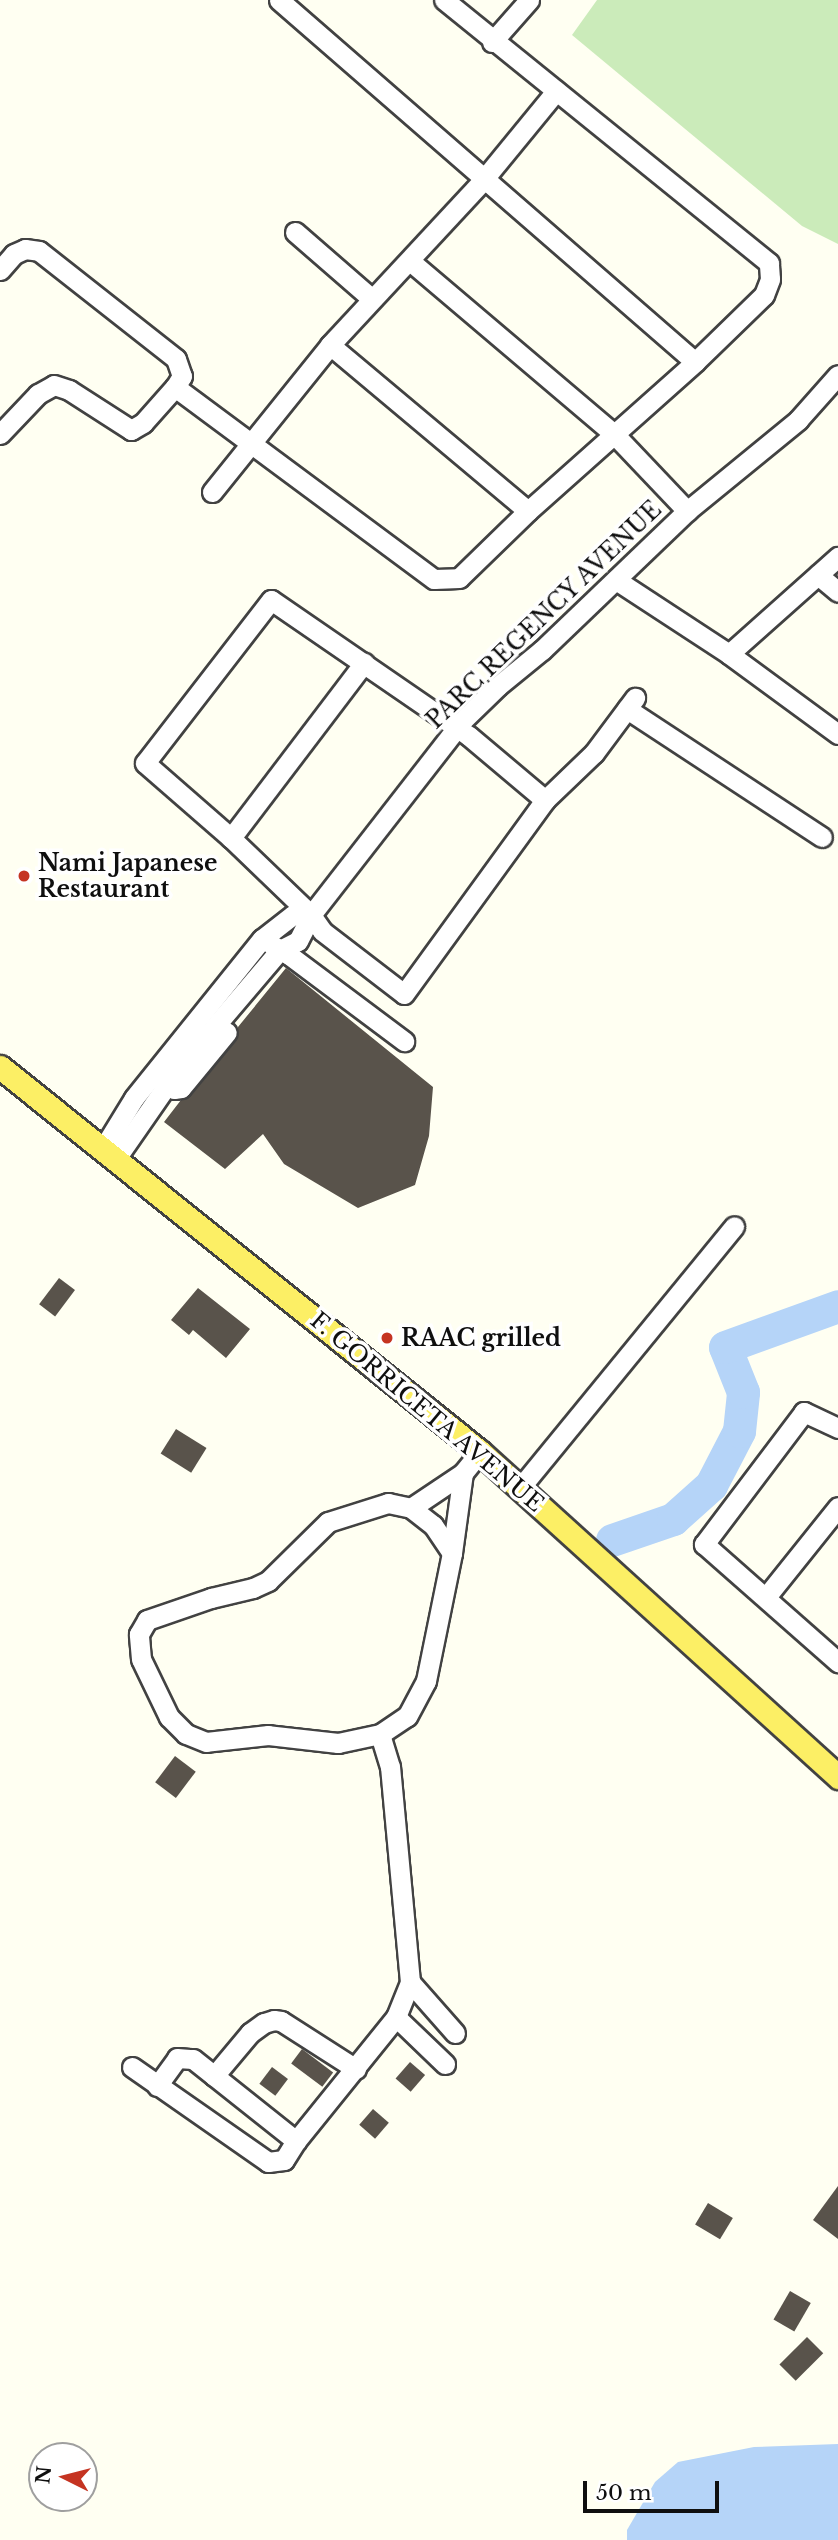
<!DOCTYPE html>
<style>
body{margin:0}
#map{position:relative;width:838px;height:2540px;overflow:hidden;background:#fffff2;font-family:"Libre Baskerville",serif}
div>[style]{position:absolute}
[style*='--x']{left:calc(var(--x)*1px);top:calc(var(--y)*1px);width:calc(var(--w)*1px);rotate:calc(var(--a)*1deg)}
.green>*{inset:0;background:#cbebba}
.water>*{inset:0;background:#b5d4f8}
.river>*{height:33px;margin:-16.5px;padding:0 16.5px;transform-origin:16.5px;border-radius:16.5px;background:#b5d4f8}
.building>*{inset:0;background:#59534b;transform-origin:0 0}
.roads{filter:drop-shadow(2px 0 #424242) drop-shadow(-2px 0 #424242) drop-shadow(0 2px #424242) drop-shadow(0 -2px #424242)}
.minor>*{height:19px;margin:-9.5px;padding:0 9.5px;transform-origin:9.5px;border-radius:9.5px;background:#fff}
.major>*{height:23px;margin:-11.5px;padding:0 11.5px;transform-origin:11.5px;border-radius:11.5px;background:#fcef65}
.dots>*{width:19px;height:19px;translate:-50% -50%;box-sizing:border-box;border:4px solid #fff;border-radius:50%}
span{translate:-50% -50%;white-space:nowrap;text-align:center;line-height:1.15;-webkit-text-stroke:7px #fff;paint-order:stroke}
.street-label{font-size:23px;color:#0f0f0f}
.poi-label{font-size:23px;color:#0f0f0f;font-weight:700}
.left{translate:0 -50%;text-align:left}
.north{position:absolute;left:28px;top:2442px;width:70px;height:70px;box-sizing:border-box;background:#fff;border:2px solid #9f9f9f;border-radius:50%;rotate:276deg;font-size:19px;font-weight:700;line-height:28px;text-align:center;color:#0f0f0f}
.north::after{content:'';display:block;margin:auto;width:24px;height:32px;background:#c53422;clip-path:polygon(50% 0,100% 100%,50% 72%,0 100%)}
.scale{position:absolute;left:583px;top:2481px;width:136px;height:32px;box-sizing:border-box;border:4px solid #0f0f0f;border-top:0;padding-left:9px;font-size:21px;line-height:24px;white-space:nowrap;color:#0f0f0f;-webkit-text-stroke:5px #fff;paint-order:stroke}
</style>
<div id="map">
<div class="green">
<i style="clip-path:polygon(597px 0,838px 0,838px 244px,802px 226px,572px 35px)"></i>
</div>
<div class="water">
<i style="clip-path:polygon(838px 2444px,838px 2540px,627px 2540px,627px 2530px,655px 2482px,678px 2462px,754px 2447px)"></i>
</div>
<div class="river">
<i style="--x:612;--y:1540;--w:65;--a:-19"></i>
<i style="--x:673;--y:1519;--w:51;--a:-41.8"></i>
<i style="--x:711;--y:1485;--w:61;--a:-62.6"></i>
<i style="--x:739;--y:1431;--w:39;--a:-84"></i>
<i style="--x:743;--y:1392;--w:48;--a:-111.8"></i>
<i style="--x:725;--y:1347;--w:120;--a:-19.9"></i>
</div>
<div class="building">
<i style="clip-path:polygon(286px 968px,433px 1087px,429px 1136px,415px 1185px,358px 1208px,284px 1164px,263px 1134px,225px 1169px,164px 1122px,181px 1100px,190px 1096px,236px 1040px,238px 1027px)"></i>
<i style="left:59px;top:1278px;width:20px;height:33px;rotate:37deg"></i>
<i style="clip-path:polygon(198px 1288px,250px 1329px,226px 1358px,193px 1330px,189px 1335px,171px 1320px)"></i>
<i style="left:176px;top:1429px;width:36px;height:29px;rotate:32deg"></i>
<i style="left:175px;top:1756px;width:26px;height:33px;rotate:37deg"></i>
<i style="left:302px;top:2049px;width:39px;height:18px;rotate:37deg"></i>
<i style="left:410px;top:2062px;width:20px;height:22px;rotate:41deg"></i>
<i style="left:272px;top:2067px;width:20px;height:21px;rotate:37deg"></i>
<i style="left:373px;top:2109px;width:21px;height:21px;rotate:41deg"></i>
<i style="clip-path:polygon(838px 2186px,838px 2239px,813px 2220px)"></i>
<i style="left:708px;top:2203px;width:29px;height:25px;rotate:31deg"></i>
<i style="left:790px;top:2291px;width:24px;height:33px;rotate:30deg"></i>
<i style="left:807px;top:2337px;width:23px;height:39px;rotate:45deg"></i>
</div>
<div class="roads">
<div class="minor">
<i style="--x:279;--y:0;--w:551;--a:41.03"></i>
<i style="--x:492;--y:42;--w:56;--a:-48.6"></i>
<i style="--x:295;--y:232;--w:101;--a:41"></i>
<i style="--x:410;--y:261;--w:269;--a:40.3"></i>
<i style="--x:615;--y:435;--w:105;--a:46.5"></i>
<i style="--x:0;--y:270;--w:21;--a:-49"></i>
<i style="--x:14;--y:254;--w:12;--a:-24"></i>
<i style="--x:25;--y:249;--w:14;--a:8"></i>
<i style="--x:39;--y:251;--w:174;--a:38.2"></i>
<i style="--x:176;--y:359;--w:18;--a:71"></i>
<i style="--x:182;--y:376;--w:13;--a:122"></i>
<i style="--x:175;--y:387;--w:322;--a:36.6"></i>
<i style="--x:434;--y:579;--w:25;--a:-2"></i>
<i style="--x:459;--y:578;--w:96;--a:-44.2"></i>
<i style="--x:528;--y:511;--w:224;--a:-41.7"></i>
<i style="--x:695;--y:362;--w:96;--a:-44.2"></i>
<i style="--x:764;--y:295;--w:17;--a:-69"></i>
<i style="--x:770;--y:279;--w:16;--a:-94"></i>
<i style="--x:769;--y:263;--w:418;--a:-141"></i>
<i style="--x:330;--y:345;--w:258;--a:40"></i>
<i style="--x:0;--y:434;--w:55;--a:-46.5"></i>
<i style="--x:38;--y:394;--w:18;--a:-29"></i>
<i style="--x:54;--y:385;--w:16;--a:18"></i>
<i style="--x:69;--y:390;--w:74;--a:32.8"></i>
<i style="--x:131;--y:430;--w:14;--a:-30"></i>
<i style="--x:143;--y:423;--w:48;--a:-48.4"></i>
<i style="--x:212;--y:492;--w:189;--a:-51.2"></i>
<i style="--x:330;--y:345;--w:226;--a:-47.1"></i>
<i style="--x:484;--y:179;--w:114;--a:-50.7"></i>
<i style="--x:818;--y:575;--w:26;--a:40"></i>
<i style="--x:616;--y:580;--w:135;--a:33.2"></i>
<i style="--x:729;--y:654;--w:135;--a:36.3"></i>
<i style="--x:729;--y:654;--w:146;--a:-41.7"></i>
<i style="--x:627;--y:709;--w:233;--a:33.3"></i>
<i style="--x:545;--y:800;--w:99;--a:-139.9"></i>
<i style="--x:469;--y:736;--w:240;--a:-145.5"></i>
<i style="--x:271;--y:600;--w:206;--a:127.7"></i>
<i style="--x:145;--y:763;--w:114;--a:41.1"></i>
<i style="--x:231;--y:838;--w:111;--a:43.9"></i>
<i style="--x:311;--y:915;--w:19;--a:55"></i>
<i style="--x:322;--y:931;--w:103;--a:37.5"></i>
<i style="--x:404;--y:994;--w:240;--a:-54"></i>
<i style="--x:545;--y:800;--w:68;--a:-43.8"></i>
<i style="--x:594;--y:753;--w:69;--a:-53.3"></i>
<i style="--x:231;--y:838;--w:220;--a:-52.8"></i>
<i style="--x:272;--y:945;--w:20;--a:30"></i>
<i style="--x:289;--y:955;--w:144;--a:36.8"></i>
<i style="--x:161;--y:1079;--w:16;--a:38"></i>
<i style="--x:174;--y:1089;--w:7;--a:-8"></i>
<i style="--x:181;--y:1088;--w:72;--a:-50.6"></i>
<i style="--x:104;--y:1147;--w:57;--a:-58.5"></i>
<i style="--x:134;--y:1098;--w:204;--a:-51.2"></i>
<i style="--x:262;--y:939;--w:39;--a:-38"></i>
<i style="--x:293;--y:915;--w:18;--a:0"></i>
<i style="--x:117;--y:1157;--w:103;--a:-55.2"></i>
<i style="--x:176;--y:1072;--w:160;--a:-49.6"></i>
<i style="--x:280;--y:950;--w:20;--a:-27"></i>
<i style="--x:298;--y:941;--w:29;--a:-63"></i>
<i style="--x:311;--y:915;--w:246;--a:-52.1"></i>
<i style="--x:462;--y:721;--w:50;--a:-44.2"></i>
<i style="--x:498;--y:686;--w:57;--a:-39.3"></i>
<i style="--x:542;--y:650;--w:201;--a:-43.8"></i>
<i style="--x:687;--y:511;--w:144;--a:-39.3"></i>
<i style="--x:798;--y:420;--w:60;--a:-48.4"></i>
<i style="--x:838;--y:1428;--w:38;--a:-155"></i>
<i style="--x:804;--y:1412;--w:166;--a:127.1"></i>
<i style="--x:704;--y:1544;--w:179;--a:41.4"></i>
<i style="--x:520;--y:1488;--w:338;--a:-50.7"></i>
<i style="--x:411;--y:1508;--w:28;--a:38"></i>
<i style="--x:433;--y:1525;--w:34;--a:56"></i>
<i style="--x:452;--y:1553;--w:131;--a:101.5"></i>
<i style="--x:426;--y:1681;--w:40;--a:118"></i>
<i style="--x:407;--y:1716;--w:32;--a:146"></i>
<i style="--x:380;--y:1734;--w:43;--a:167.9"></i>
<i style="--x:338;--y:1743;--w:70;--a:-173.5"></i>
<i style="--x:268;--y:1735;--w:62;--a:173.6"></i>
<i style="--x:206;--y:1742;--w:22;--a:-158"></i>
<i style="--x:186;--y:1734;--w:24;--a:-135"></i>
<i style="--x:169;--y:1717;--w:64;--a:-115.8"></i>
<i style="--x:141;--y:1659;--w:25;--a:-95"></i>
<i style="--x:139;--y:1634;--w:16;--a:-60"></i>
<i style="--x:147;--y:1620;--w:68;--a:-19"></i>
<i style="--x:211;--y:1598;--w:43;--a:-13.4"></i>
<i style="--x:253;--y:1588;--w:17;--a:-25"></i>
<i style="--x:268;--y:1581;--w:84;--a:-44.5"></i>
<i style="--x:328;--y:1522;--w:63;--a:-17.6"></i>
<i style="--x:388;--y:1503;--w:24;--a:12"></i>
<i style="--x:411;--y:1508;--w:63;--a:-33.9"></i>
<i style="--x:463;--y:1473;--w:27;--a:-51"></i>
<i style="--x:452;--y:1553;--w:81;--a:-82.2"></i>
<i style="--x:766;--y:1597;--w:115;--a:-51.3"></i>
<i style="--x:410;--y:1982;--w:68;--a:48.6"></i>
<i style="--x:396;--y:2017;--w:68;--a:43.8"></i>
<i style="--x:132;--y:2067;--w:166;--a:34.9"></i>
<i style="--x:268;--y:2162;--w:16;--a:-7"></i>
<i style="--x:284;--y:2160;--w:22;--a:-58"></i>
<i style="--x:296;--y:2141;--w:159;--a:-51.1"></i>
<i style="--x:396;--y:2017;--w:38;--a:-68"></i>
<i style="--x:410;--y:1982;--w:216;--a:-95.3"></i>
<i style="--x:390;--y:1767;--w:34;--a:-107"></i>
<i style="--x:214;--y:2076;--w:56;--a:-50.1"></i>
<i style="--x:250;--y:2033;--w:17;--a:-36"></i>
<i style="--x:264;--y:2023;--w:10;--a:-17"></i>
<i style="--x:274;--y:2020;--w:7;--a:8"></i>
<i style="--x:281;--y:2021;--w:89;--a:32.6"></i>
<i style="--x:157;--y:2086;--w:34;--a:-54"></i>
<i style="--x:177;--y:2058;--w:16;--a:4"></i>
<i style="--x:193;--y:2059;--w:132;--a:38.5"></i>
</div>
<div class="major">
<i style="--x:0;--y:1067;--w:615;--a:38.73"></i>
<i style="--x:480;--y:1452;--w:484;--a:42.2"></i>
</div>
</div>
<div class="dots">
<i style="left:24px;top:876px;background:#c53422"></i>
<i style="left:387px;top:1338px;background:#c53422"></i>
</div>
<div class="street-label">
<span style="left:544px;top:615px;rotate:-44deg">PARC REGENCY AVENUE</span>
<span style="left:427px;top:1412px;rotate:40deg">F. GORRICETA AVENUE</span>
</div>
<div class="poi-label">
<span class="left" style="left:38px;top:876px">Nami Japanese<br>Restaurant</span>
<span class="left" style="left:401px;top:1338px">RAAC grilled</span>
</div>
<div class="north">N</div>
<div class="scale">50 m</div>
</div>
